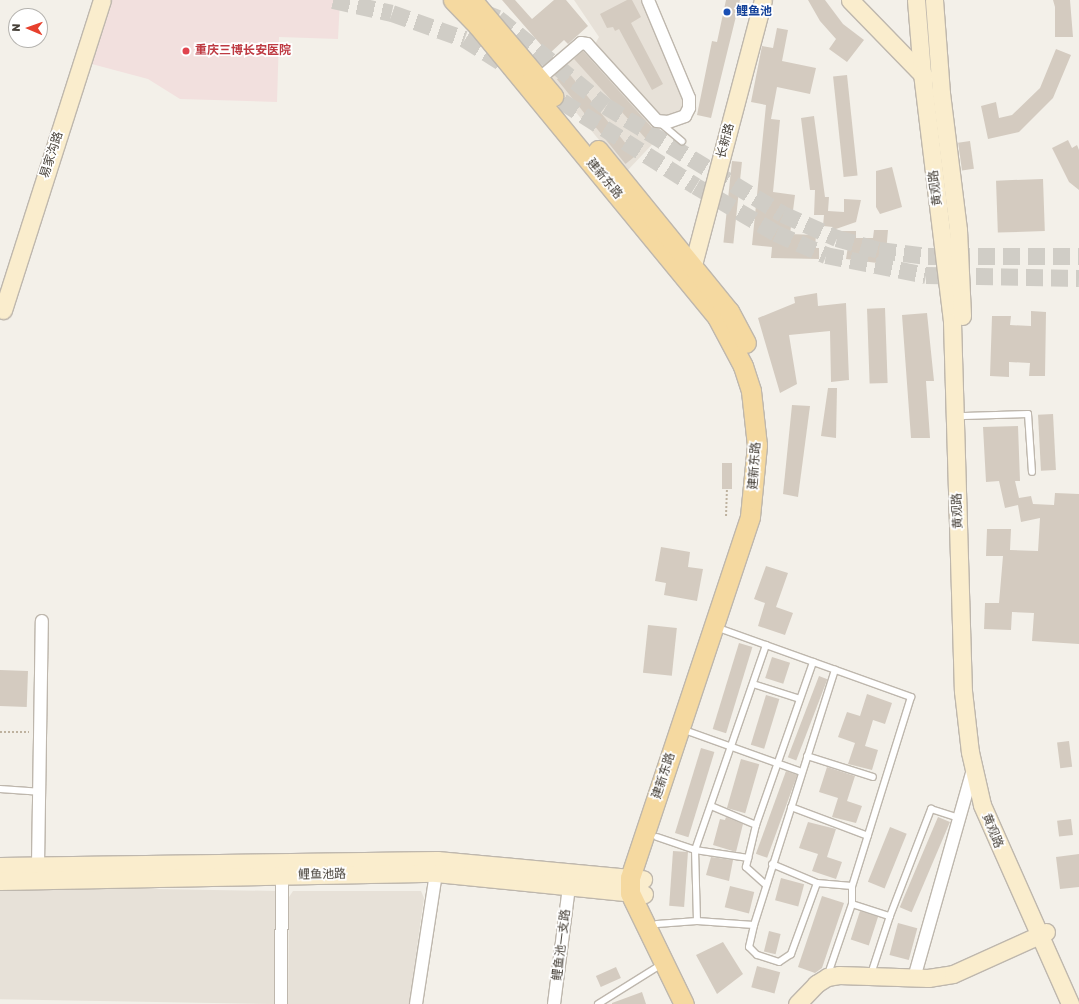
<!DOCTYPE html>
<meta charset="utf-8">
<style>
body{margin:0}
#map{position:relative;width:1079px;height:1004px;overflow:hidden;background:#f3f0e9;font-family:Rubik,"Noto Sans SC",sans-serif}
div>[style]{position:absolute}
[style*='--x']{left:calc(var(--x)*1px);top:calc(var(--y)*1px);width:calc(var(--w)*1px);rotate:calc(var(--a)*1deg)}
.residential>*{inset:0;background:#e7e1d8;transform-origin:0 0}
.medical>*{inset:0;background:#f2e0de}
.building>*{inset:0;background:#d4cbc0;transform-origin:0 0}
.secondary-tunnel>*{height:17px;margin-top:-8.5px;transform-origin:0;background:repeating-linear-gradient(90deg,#d0cdc6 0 17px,transparent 0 25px)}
.path>*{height:2px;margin-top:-1px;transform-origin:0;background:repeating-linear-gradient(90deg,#beb29f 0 2px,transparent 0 4px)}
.roads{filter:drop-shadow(1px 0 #beb7ad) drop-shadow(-1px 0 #beb7ad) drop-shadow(0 1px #beb7ad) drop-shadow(0 -1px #beb7ad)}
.lane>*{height:6px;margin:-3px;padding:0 3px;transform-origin:3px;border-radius:3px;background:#fff}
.street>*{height:12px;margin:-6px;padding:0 6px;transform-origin:6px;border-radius:6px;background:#fff}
.secondary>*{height:17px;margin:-8.5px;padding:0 8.5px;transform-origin:8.5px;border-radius:8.5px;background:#faedcd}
.primary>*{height:19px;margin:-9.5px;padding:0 9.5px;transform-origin:9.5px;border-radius:9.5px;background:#f5d9a0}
.dots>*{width:11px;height:11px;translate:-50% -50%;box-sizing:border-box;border:2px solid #fff;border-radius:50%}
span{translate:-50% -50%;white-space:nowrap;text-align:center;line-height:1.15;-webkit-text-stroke:3.5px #fff;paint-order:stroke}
.transit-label{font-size:12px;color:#164399;font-weight:700}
.left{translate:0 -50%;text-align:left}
.health-label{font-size:12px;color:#be3a42;font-weight:700}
.street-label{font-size:12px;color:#464038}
.north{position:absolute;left:8px;top:8px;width:40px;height:40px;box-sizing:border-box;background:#fff;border:1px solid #b5b3af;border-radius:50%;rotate:272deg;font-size:11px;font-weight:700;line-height:16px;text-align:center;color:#464038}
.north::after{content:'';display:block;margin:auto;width:14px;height:18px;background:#e7402d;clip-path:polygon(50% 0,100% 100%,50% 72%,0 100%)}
</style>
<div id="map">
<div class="residential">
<i style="clip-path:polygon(574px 0,642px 0,683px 99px,684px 106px,675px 115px,659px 115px,595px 44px,599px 37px)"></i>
<i style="clip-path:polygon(583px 47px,663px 133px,626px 172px,548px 79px)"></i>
<i style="left:276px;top:891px;width:113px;height:276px;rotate:91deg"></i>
<i style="clip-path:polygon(293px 891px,421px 891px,424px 898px,409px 1004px,288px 1004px,289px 897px)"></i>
</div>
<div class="medical">
<i style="clip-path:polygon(109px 0,340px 0,338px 39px,279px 37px,277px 102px,180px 99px,148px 79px,88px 63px)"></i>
</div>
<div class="building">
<i style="clip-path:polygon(502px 0,515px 0,532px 19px,554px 0,566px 0,588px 26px,568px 44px,564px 40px,549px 54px)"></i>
<i style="clip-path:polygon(627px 0,632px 0,641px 17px,631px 23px,663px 84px,652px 90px,619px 29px,615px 31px,613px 27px,607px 28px,600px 14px)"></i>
<i style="clip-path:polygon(726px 0,740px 0,711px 118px,697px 115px,712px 41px,717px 42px)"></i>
<i style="clip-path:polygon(808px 0,825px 0,843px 24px,864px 40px,847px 62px,829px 49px,836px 39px,820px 21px)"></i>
<i style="clip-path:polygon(1053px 0,1070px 0,1073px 37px,1055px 37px,1055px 7px)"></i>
<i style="clip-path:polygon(777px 28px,788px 30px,782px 61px,816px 68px,810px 94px,777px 87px,771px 119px,780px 120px,773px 192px,795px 195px,790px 234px,816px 235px,815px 248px,819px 248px,819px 259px,771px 258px,772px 247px,752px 245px,766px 105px,751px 102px,762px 46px,773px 48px)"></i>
<i style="clip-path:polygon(1056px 49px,1071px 55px,1053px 98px,1019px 132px,988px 139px,981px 106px,996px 102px,999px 118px,1012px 115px,1040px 88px)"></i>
<i style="left:583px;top:51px;width:107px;height:12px;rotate:48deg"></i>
<i style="left:567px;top:71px;width:109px;height:13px;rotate:51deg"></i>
<i style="left:847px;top:75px;width:101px;height:14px;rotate:84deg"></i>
<i style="clip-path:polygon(814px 116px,825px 197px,829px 197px,828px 211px,844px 212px,844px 199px,861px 200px,856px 222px,833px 230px,833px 227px,823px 226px,824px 215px,814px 215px,815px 190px,810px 190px,801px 118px)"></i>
<i style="clip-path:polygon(1068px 140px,1072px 148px,1077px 145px,1079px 150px,1079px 190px,1069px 182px,1052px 148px)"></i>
<i style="left:970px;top:141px;width:28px;height:12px;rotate:82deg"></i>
<i style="left:732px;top:161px;width:10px;height:82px;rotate:6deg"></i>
<i style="clip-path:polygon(892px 167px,902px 207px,880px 214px,876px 207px,876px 171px)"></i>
<i style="left:1043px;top:179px;width:52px;height:47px;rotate:88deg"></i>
<i style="clip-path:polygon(874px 230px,888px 230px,885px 264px,846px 259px,849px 240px,832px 239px,833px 231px,856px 231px,856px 238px,873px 238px)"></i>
<i style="clip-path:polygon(817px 293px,818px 306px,846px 303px,849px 380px,831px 382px,830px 331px,789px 335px,797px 384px,780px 393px,758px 318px,795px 303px,794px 297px)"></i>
<i style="left:885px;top:308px;width:75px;height:18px;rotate:88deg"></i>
<i style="clip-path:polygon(1031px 311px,1046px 312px,1045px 376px,1029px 376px,1030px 363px,1009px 362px,1009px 377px,990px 376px,992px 316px,1011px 316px,1010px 325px,1031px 326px)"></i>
<i style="clip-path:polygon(927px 313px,934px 381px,926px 381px,930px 438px,911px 438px,902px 315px)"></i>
<i style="clip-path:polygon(828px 388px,837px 388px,836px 438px,821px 436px)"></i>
<i style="clip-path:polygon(792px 405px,810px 406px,798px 497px,783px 494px)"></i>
<i style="left:1053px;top:414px;width:56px;height:15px;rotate:87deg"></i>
<i style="clip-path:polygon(1018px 426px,1020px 481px,1015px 481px,1019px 498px,1031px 496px,1033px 504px,1054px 505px,1055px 493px,1079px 494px,1079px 644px,1032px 641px,1034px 613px,1012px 612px,1011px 630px,984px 629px,985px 603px,999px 603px,1003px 556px,986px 556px,987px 529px,1011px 529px,1010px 550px,1038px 551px,1040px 518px,1021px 522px,1018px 505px,1005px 508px,999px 481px,986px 482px,983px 427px)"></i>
<i style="left:722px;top:463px;width:10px;height:26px"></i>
<i style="clip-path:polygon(661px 547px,690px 552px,688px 567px,703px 569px,697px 601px,664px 595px,666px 583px,655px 581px)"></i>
<i style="clip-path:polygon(766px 566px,788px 573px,776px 607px,793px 613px,785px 635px,758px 626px,765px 603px,754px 599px)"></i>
<i style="left:648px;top:625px;width:29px;height:48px;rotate:6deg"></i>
<i style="left:739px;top:643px;width:14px;height:90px;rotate:17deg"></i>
<i style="left:772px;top:657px;width:19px;height:22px;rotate:18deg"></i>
<i style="left:0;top:670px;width:28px;height:36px;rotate:2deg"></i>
<i style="left:819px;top:676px;width:9px;height:87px;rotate:21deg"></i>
<i style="clip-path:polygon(867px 694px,892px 703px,885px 724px,873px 720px,865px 746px,878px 750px,872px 770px,848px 764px,855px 743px,838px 737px,847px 712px,860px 716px)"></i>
<i style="left:766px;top:695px;width:14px;height:52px;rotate:17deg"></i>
<i style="left:1069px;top:741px;width:26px;height:12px;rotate:83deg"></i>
<i style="left:701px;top:748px;width:14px;height:89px;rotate:17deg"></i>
<i style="left:741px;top:759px;width:19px;height:51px;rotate:16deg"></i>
<i style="clip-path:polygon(827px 767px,855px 776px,847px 801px,862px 806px,856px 823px,832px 817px,838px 798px,819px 792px)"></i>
<i style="left:786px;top:771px;width:12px;height:88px;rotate:20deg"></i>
<i style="clip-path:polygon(726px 817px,743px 824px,736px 852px,713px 845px,720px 819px,725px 820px)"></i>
<i style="left:938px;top:817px;width:13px;height:98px;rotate:23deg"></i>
<i style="left:1071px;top:819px;width:16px;height:14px;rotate:83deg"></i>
<i style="clip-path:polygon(808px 822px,836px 829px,827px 857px,842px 862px,836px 879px,812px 871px,818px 854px,799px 848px)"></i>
<i style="left:890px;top:827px;width:18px;height:59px;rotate:22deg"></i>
<i style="left:673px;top:851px;width:15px;height:55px;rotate:4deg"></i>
<i style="clip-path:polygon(1079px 854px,1079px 887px,1060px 889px,1056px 857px)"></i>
<i style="clip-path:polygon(711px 857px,733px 860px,729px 881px,706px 875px)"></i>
<i style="left:781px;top:878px;width:24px;height:23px;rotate:15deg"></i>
<i style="left:730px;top:886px;width:25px;height:22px;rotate:14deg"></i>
<i style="clip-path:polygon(822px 896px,844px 903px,822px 968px,815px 973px,798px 967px)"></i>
<i style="left:860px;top:911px;width:19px;height:30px;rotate:18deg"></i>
<i style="left:898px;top:923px;width:20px;height:33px;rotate:15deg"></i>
<i style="left:769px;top:931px;width:12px;height:21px;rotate:14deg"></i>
<i style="clip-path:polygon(723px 942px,743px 974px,717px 994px,696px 955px)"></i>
<i style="left:757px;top:966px;width:24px;height:22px;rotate:15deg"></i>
<i style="left:616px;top:967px;width:12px;height:22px;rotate:66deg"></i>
<i style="clip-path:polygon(642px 992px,646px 1004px,612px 1004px,612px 1003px)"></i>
</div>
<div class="secondary-tunnel">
<i style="--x:333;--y:0;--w:60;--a:12.4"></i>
<i style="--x:392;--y:13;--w:77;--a:19.6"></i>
<i style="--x:465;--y:39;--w:52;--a:32.5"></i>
<i style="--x:483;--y:12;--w:16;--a:22"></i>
<i style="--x:498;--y:18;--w:139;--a:39.2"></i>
<i style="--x:606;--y:106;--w:207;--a:31.4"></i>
<i style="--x:783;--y:214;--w:59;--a:24"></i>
<i style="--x:837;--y:238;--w:44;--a:15.9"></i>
<i style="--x:879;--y:250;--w:49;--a:7"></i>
<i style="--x:928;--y:256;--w:151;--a:0"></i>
<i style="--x:541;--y:88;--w:183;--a:32.3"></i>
<i style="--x:696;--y:186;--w:93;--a:30.4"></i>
<i style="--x:776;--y:233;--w:55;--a:23.7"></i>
<i style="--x:826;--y:255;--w:102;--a:11.3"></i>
<i style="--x:926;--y:275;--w:153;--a:1.1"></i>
</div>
<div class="path">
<i style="--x:726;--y:516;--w:27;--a:-88"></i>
<i style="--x:0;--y:732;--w:29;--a:0"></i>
</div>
<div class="roads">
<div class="lane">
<i style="--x:659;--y:122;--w:30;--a:40"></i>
<i style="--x:964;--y:416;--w:64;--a:-1.8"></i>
<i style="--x:1028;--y:414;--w:58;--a:86.1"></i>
<i style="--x:724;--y:630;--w:199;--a:19.7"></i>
<i style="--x:911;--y:697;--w:198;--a:107.3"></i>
<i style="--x:852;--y:886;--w:18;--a:90"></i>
<i style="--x:852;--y:904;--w:74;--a:108.9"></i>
<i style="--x:753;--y:684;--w:49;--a:17.7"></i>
<i style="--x:690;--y:732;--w:119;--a:19.7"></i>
<i style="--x:807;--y:756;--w:69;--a:17.7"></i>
<i style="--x:0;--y:789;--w:39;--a:4"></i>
<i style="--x:711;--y:806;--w:49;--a:22.9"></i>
<i style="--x:791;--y:807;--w:82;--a:20.6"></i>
<i style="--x:657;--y:837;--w:40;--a:18.9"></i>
<i style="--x:695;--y:850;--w:54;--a:8.6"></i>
<i style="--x:772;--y:864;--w:49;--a:22.9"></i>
<i style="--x:817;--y:883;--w:35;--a:5"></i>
<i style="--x:817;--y:883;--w:76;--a:110.1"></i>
<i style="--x:791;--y:954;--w:14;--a:146"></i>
<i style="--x:779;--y:962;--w:23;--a:-162"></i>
<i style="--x:757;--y:955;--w:11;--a:-135"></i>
<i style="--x:749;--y:947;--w:23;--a:-77"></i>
<i style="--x:754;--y:925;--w:268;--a:-72.4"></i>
<i style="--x:766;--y:885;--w:27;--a:-138"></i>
<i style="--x:746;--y:867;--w:43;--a:-76.6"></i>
<i style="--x:756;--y:825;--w:173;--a:-70.7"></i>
<i style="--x:852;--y:904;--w:40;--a:18"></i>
<i style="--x:697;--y:921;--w:71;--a:-91.6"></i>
<i style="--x:695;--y:850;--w:217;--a:-70.9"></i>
<i style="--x:657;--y:924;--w:40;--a:-4.3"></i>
<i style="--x:697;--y:921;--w:57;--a:4"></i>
<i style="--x:871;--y:974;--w:61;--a:-71.9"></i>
<i style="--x:890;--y:916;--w:115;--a:-69"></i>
<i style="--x:931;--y:809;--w:29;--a:18"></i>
<i style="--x:598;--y:1004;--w:75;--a:-32"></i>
</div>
<div class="street">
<i style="--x:539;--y:79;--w:55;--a:-40.6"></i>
<i style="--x:581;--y:43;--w:6;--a:9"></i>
<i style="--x:587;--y:44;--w:104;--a:47.7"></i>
<i style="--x:657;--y:121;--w:11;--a:5"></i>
<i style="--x:668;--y:122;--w:18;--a:-19"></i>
<i style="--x:685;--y:116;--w:9;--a:-63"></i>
<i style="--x:689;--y:108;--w:10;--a:-90"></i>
<i style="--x:689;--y:98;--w:106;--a:-112.7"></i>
<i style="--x:38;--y:865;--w:244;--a:-89.1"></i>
<i style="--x:914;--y:978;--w:217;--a:-74.2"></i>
<i style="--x:281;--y:1004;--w:135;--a:-89.6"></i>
<i style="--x:416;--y:1004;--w:140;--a:-81.3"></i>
<i style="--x:554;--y:1004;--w:118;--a:-82.7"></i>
</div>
<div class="secondary">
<i style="--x:850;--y:0;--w:107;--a:45.8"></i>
<i style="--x:916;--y:0;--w:73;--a:85.3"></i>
<i style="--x:922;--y:73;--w:251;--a:83.1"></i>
<i style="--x:952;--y:322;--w:369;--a:88.3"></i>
<i style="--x:963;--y:691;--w:61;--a:83.5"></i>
<i style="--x:970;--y:752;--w:54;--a:77.2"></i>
<i style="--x:982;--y:805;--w:218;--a:66.1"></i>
<i style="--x:934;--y:0;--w:93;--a:85.7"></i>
<i style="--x:941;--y:93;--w:138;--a:82.9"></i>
<i style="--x:958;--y:230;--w:86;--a:87.3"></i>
<i style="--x:690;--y:276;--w:285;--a:-75.2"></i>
<i style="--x:3;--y:310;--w:325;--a:-72.3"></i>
<i style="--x:0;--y:866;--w:437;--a:-0.8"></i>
<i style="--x:437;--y:860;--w:207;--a:5.3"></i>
<i style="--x:0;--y:881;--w:436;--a:-1.1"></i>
<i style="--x:436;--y:873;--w:209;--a:5.8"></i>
<i style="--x:797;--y:1004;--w:28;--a:-46"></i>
<i style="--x:816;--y:984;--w:13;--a:-32"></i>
<i style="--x:827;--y:977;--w:12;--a:-9"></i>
<i style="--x:839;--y:975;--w:89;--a:1.9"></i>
<i style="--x:928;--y:978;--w:25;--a:-9"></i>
<i style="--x:953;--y:974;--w:102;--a:-24.3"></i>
</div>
<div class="primary">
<i style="--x:453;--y:0;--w:36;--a:46"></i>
<i style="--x:478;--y:26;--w:377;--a:50.6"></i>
<i style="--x:717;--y:317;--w:55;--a:62"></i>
<i style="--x:743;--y:366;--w:26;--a:72"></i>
<i style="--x:751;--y:391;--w:54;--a:83.7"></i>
<i style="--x:757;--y:445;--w:72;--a:95.6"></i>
<i style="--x:750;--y:517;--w:380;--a:108.4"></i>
<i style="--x:630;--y:878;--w:15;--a:90"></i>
<i style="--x:630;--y:893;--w:123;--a:64.1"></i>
<i style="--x:472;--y:0;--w:126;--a:49.8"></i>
<i style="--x:598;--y:150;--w:208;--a:50.9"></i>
<i style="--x:729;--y:311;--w:36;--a:62"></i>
</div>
</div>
<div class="dots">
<i style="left:727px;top:12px;background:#1a4fb4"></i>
<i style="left:186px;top:51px;background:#e0444e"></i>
</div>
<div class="transit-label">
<span class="left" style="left:736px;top:12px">鲤鱼池</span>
</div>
<div class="health-label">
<span class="left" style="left:195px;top:51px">重庆三博长安医院</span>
</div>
<div class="street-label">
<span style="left:726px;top:141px;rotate:-75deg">长新路</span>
<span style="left:52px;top:155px;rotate:-72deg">易家沟路</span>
<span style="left:604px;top:179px;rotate:50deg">建新东路</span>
<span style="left:936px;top:188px;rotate:-97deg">黄观路</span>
<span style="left:755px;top:466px;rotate:-86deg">建新东路</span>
<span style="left:958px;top:511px;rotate:-92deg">黄观路</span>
<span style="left:664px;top:776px;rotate:-72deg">建新东路</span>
<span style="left:992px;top:831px;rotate:68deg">黄观路</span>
<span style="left:322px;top:875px;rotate:-1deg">鲤鱼池路</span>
<span style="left:562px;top:945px;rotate:-83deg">鲤鱼池一支路</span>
</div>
<div class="north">N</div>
</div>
